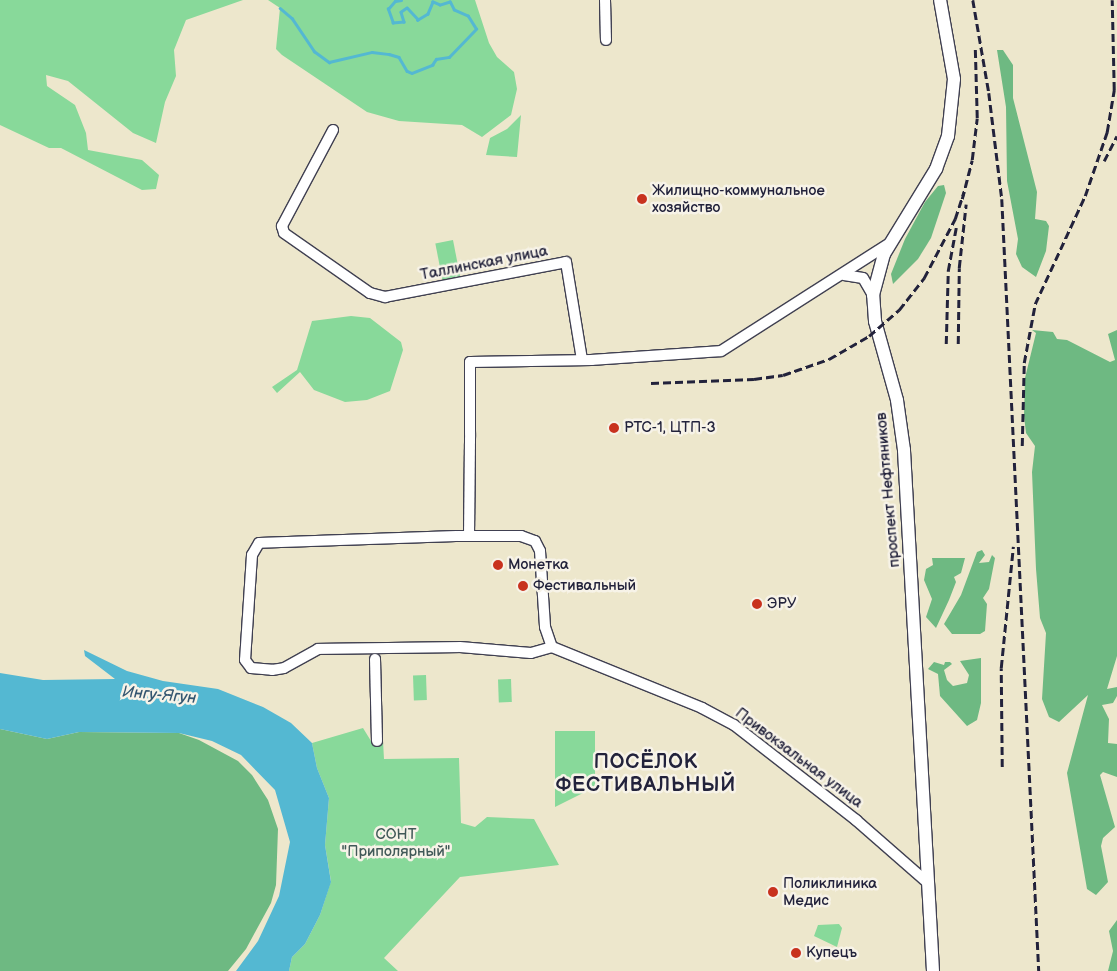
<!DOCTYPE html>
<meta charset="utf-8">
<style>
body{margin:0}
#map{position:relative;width:1117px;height:971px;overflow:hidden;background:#ede7cc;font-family:"Balsamiq Sans",sans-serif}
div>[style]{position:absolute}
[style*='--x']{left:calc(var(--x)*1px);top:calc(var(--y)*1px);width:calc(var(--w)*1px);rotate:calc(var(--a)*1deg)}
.green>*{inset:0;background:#88d99a;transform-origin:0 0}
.forest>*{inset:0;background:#6eb982}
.water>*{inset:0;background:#54b8d2}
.stream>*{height:2.5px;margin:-1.25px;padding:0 1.25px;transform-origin:1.25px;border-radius:1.25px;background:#54b8d2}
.roads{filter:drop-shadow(1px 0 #404051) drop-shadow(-1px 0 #404051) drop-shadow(0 1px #404051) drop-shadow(0 -1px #404051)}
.minor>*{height:10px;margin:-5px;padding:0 5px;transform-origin:5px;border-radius:5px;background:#fff}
.major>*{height:12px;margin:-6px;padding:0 6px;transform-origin:6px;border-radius:6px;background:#fff}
.rail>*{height:2.5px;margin-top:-1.25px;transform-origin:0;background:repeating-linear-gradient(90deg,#22223b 0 8px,transparent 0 12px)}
.dots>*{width:14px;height:14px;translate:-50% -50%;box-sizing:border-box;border:2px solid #f7f3e8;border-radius:50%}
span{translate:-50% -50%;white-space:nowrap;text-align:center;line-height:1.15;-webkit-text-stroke:5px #f7f3e8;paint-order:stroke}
.poi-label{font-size:15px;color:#22223b}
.left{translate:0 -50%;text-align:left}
.street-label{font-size:15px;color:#22223b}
.park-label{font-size:15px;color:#415958}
.water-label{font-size:16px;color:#345670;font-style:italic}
.district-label{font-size:20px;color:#22223b;font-weight:700;letter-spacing:1px}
</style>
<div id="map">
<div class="green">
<i style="clip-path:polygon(0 0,243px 0,186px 20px,174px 50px,176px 76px,165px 102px,156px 143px,133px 133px,68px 81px,46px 75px,47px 86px,75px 105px,86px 133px,88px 150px,142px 160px,159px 175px,156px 189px,142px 190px,61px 148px,49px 148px,0 125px)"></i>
<i style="clip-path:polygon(268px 0,475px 0,489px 43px,497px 57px,514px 72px,517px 89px,511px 115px,482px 137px,462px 125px,399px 121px,367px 112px,282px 55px,276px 49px,280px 8px)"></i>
<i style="clip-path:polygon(521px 115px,517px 157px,486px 155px,490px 138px,507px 129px)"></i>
<i style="left:453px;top:240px;width:37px;height:18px;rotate:79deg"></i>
<i style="clip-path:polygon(351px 316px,370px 318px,401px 342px,403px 350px,390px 391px,367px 400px,345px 402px,314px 390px,300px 372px,277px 393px,272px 387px,297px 370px,312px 321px)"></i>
<i style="left:426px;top:675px;width:25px;height:13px;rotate:88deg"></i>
<i style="left:511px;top:679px;width:23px;height:13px;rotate:88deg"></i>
<i style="clip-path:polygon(363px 728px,371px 741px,383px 741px,384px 759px,459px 758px,461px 823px,475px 827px,487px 817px,534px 819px,559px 865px,460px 877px,384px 958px,398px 971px,289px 971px,292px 957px,305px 944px,320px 915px,331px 881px,325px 845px,329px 798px,317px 768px,312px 743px)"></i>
<i style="clip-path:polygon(555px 731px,595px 731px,595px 787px,555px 807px)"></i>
<i style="clip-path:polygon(839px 924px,842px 928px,837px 947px,814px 936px,818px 925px)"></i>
</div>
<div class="forest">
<i style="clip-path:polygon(997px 50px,1003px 50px,1013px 65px,1013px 98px,1037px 192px,1035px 219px,1046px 221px,1049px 226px,1046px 251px,1036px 277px,1022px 267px,1016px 254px,1018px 239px,1007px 181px,1006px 107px)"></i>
<i style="clip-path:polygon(944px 185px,946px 193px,931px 238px,918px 259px,893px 284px,891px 274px,905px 239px,925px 202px,938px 186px)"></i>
<i style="clip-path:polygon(1032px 330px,1053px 332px,1057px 339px,1067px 340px,1110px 362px,1115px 360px,1108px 334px,1117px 330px,1117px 656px,1107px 689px,1117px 687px,1117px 696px,1113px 703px,1102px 705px,1109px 719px,1108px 743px,1117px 744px,1117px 777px,1103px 772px,1100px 775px,1115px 827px,1103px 838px,1101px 846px,1108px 882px,1096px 895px,1087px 889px,1067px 773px,1088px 695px,1059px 722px,1049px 717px,1042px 699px,1046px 633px,1040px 618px,1036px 569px,1032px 472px,1035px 446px,1026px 433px,1024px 416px,1025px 378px,1036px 333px)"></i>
<i style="clip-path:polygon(982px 550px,985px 555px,979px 563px,989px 562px,992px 555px,995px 558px,989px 589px,983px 598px,987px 604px,985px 631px,980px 634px,952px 634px,944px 624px,961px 595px,977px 552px)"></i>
<i style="clip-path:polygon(932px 558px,965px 558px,961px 573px,954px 577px,956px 582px,949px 600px,936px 628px,926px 617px,932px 599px,924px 580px,926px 569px,933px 565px)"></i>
<i style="clip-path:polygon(981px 658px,981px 703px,977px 720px,967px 726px,940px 696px,938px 674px,928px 669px,934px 662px,944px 665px,945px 662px,950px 662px,952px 664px,944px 670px,947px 680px,953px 686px,967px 683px,969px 675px,960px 661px)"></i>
<i style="clip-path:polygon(0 729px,47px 739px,79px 732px,179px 733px,199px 740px,238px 761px,252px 775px,268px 800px,278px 829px,276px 885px,271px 903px,246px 949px,228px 971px,0 971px)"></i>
<i style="clip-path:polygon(1117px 920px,1117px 971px,1108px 971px,1113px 951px,1109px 931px)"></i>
</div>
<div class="water">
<i style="clip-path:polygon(84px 650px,127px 671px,163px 681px,218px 689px,263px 707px,291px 723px,312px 743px,317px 768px,329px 798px,325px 845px,331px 882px,320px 915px,305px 944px,292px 957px,289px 971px,236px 971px,258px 941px,279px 896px,290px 842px,275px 790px,241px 755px,212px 741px,179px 733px,79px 732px,47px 739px,0 729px,0 673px,43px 680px,115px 679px,85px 656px)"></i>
</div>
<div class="stream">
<i style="--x:280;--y:8;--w:16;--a:40"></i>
<i style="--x:292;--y:18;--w:40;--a:56"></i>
<i style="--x:314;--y:51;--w:19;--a:36"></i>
<i style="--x:329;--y:62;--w:44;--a:-13.1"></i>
<i style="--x:372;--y:52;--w:17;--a:7"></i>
<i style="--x:389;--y:54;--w:10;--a:17"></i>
<i style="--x:399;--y:57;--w:16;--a:60"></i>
<i style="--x:407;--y:71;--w:5;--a:22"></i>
<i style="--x:412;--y:73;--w:22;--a:-22"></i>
<i style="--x:432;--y:65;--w:7;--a:-56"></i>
<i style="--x:436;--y:59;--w:13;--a:-9"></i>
<i style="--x:449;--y:57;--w:39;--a:-46"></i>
<i style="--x:476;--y:29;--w:15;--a:-122"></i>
<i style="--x:468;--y:16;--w:15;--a:-157"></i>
<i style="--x:454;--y:10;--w:9;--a:-117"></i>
<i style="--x:450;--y:2;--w:10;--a:163"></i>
<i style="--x:440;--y:5;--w:8;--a:-157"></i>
<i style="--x:433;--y:2;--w:13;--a:113"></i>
<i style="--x:428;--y:14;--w:12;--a:149"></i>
<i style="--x:418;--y:20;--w:16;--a:-133"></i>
<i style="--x:407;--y:8;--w:7;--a:146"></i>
<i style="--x:401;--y:12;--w:10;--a:73"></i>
<i style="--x:404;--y:22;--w:11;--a:175"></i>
<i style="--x:393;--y:23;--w:15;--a:-110"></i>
<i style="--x:388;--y:9;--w:11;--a:-49"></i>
<i style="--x:395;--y:1;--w:6;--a:-9"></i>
</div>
<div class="roads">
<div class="minor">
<i style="--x:605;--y:0;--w:40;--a:88.6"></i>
<i style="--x:333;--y:130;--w:109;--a:118"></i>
<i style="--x:282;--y:226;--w:7;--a:74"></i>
<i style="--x:284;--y:233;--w:105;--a:34.9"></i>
<i style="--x:370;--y:293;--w:16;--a:15"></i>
<i style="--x:385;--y:297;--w:184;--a:-10.9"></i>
<i style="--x:566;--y:262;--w:99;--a:80.7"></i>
<i style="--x:844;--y:275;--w:19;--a:9"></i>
<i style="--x:863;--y:278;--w:20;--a:60"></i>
<i style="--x:470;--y:433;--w:71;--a:-90"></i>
<i style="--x:470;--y:362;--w:122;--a:-0.9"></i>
<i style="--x:592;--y:360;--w:129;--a:-4"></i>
<i style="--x:721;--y:351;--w:197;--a:-32.6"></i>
<i style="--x:456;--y:536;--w:197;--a:178"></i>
<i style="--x:259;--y:543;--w:14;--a:120"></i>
<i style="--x:252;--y:555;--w:105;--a:93.8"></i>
<i style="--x:245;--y:660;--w:10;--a:53"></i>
<i style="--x:251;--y:668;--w:21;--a:5"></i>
<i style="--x:272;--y:670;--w:12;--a:-9"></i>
<i style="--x:284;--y:668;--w:39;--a:-29"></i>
<i style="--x:318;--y:649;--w:140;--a:-0.8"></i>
<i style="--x:458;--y:536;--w:63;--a:0"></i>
<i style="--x:521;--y:536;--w:15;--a:20"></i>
<i style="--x:535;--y:541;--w:11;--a:63"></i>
<i style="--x:540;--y:551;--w:76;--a:86.2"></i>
<i style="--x:545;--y:627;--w:21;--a:71"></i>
<i style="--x:469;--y:536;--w:102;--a:-89.4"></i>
<i style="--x:460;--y:647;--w:71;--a:4.8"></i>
<i style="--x:531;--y:653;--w:22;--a:-16"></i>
<i style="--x:552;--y:647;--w:162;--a:22.1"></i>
<i style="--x:702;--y:708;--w:36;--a:28"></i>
<i style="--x:734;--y:725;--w:155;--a:37.9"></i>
<i style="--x:856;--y:820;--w:96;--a:41.2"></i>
<i style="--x:375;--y:659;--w:82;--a:88.6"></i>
</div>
<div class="major">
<i style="--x:933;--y:971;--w:522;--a:-93.19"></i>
<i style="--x:904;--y:450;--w:50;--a:-98"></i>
<i style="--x:897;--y:400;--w:82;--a:-105.6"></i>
<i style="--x:875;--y:321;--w:26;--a:-94"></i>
<i style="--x:873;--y:295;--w:42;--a:-75"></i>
<i style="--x:884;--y:254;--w:100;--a:-58.5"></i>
<i style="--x:936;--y:169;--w:35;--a:-70"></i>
<i style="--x:948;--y:136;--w:57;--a:-84"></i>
<i style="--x:954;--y:79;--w:80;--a:-100"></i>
</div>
</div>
<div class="rail">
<i style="--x:973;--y:0;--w:94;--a:80.2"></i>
<i style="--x:989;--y:93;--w:107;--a:83"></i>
<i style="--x:1002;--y:199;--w:773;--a:87.26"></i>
<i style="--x:1104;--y:161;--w:28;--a:-63"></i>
<i style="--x:962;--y:199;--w:40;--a:-75.6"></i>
<i style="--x:972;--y:160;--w:42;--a:-83.2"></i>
<i style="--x:977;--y:118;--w:70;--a:-91.6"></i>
<i style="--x:946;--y:344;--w:73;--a:-88.4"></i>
<i style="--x:948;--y:271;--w:44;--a:-79.5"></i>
<i style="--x:958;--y:344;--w:76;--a:-89.2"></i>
<i style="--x:959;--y:268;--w:64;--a:-83.8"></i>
<i style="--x:651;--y:383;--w:103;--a:-2.2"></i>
<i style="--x:754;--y:379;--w:29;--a:-8"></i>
<i style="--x:783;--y:375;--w:49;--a:-19.2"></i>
<i style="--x:829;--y:359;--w:46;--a:-29.9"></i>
<i style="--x:869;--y:336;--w:40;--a:-41"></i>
<i style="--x:899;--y:310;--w:41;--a:-52"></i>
<i style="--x:924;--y:278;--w:67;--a:-62.3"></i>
<i style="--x:955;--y:219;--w:28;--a:-72"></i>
<i style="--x:1022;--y:446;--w:83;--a:-88.6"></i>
<i style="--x:1024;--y:363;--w:60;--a:-79.4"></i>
<i style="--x:1035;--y:304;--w:119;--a:-65.2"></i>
<i style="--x:1085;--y:196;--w:68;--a:-71"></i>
<i style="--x:1107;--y:132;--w:43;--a:-80.5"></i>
<i style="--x:1114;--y:90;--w:90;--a:-91.3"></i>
<i style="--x:1002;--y:767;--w:99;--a:-90.6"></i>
<i style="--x:1001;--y:668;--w:122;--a:-84.3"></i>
</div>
<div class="dots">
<i style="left:642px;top:199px;background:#c8321e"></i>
<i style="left:614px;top:428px;background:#c8321e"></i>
<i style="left:498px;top:565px;background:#c8321e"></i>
<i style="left:523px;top:586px;background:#c8321e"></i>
<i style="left:757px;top:604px;background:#c8321e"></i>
<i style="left:773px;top:892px;background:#c8321e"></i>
<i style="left:796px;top:953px;background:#c8321e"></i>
</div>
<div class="poi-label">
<span class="left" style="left:652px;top:199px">Жилищно-коммунальное<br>хозяйство</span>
<span class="left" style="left:624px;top:428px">РТС-1, ЦТП-3</span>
<span class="left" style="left:508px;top:565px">Монетка</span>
<span class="left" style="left:533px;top:586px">Фестивальный</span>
<span class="left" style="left:767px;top:604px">ЭРУ</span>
<span class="left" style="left:783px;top:892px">Поликлиника<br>Медис</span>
<span class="left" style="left:806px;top:953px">Купецъ</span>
</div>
<div class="street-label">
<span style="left:484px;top:263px;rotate:-11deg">Таллинская улица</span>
<span style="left:888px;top:490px;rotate:-95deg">проспект Нефтяников</span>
<span style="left:799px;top:758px;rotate:37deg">Привокзальная улица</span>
</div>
<div class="park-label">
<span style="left:396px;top:843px">СОНТ<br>"Приполярный"</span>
</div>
<div class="water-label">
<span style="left:159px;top:696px;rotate:5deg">Ингу-Ягун</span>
</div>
<div class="district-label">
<span style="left:646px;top:774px">ПОСЁЛОК<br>ФЕСТИВАЛЬНЫЙ</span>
</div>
</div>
